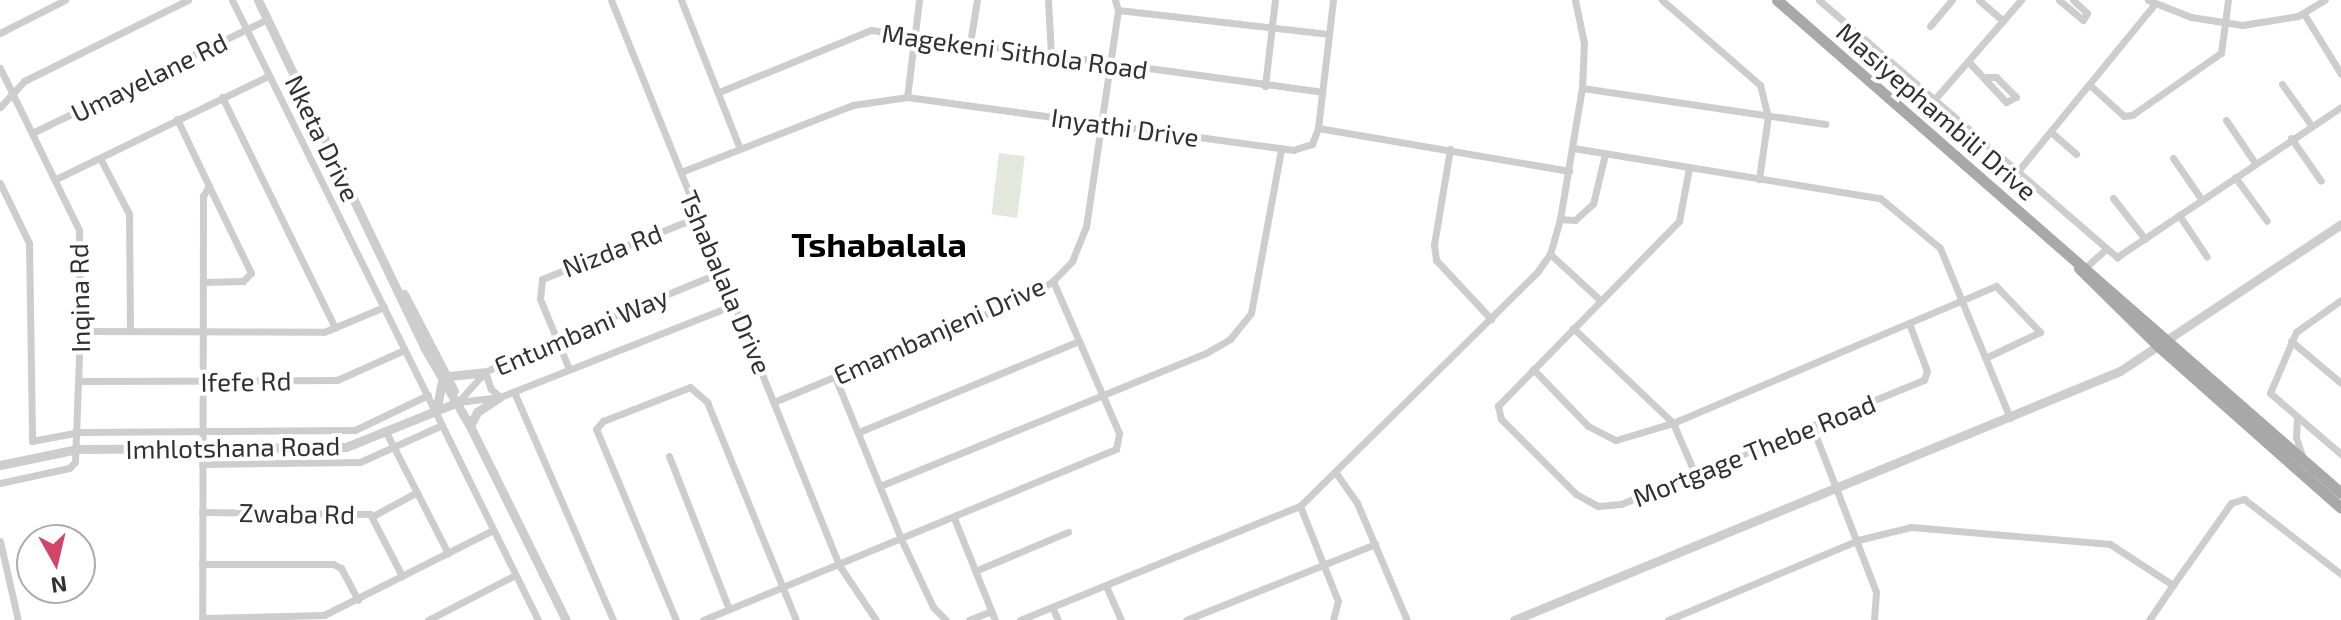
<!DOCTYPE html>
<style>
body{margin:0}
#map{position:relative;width:2341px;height:620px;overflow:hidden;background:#fff;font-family:"Exo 2",sans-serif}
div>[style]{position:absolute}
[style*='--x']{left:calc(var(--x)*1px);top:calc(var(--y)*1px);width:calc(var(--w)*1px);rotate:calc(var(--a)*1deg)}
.green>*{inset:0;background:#e4e8dc;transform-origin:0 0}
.minor>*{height:7px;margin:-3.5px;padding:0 3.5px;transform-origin:3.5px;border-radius:3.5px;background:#cdcdcd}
.tertiary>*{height:9px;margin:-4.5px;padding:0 4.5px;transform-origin:4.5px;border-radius:4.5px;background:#cdcdcd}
.primary>*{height:11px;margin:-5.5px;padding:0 5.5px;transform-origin:5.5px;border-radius:5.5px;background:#a8a8a8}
span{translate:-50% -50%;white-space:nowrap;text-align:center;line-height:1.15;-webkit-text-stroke:8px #fff;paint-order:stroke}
.street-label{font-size:26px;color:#303030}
.district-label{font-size:34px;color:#000;font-weight:700}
.north{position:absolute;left:16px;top:524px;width:80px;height:80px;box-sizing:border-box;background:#fff;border:2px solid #acacac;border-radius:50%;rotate:172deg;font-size:22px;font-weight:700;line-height:32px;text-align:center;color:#303030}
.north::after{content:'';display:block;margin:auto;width:28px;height:36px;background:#d34567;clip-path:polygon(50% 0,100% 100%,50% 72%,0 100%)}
</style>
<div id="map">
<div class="green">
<i style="left:999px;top:153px;width:26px;height:62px;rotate:7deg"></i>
</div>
<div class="minor">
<i style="--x:232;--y:0;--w:691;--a:63.73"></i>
<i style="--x:611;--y:0;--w:609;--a:68.02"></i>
<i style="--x:839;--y:565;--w:66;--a:56.1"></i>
<i style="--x:681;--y:0;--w:160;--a:68.4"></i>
<i style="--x:1048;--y:0;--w:55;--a:86.9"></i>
<i style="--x:1662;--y:0;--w:130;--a:40.9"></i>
<i style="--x:1760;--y:85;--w:32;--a:76"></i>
<i style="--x:1768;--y:116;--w:64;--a:98.1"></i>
<i style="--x:1819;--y:0;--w:394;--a:40.8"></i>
<i style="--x:2117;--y:257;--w:270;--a:-33.8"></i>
<i style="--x:1979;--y:0;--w:32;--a:41"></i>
<i style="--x:2059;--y:0;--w:31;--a:40"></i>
<i style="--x:2083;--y:20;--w:8;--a:-60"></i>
<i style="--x:2087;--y:13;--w:19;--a:-137"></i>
<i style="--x:2148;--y:0;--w:46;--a:21.6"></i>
<i style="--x:2191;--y:17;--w:52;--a:8.9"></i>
<i style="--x:2242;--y:25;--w:57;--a:-9.1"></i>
<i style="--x:2298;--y:16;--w:31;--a:-31"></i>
<i style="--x:1118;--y:10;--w:211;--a:6.5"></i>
<i style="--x:2304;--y:14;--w:70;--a:58.3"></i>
<i style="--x:1930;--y:26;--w:34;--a:-50"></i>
<i style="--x:0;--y:33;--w:73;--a:-26.9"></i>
<i style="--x:970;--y:43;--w:44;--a:-80.8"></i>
<i style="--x:1968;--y:61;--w:56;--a:47.2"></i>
<i style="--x:2006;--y:102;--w:11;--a:-27"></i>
<i style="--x:2016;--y:97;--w:28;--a:-135"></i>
<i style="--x:1996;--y:77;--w:9;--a:180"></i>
<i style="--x:0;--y:68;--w:180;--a:64"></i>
<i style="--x:79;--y:230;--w:101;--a:89.4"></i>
<i style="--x:80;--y:331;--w:131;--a:92.2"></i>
<i style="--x:75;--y:462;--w:8;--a:135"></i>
<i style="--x:69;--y:468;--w:71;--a:167.7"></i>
<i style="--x:2282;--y:84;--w:50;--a:54.7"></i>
<i style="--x:1265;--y:86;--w:87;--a:-83.4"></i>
<i style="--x:2092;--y:87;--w:43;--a:42.2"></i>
<i style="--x:2124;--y:116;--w:8;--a:-7"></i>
<i style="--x:2132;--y:115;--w:108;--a:-34.9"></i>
<i style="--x:2221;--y:53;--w:53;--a:-82.5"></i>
<i style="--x:1582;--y:88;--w:246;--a:8.4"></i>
<i style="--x:719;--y:92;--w:164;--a:-22.2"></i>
<i style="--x:871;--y:30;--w:455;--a:7.8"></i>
<i style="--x:222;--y:97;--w:257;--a:63.9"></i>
<i style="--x:907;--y:97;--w:98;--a:-82.9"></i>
<i style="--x:1934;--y:100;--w:133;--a:-49"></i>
<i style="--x:0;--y:107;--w:35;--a:-47"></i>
<i style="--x:24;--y:81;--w:183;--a:-26.3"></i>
<i style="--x:177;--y:119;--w:74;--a:64.5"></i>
<i style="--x:209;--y:186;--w:12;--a:121"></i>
<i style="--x:203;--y:196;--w:424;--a:90.1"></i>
<i style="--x:2226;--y:120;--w:52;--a:56"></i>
<i style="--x:1318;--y:128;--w:129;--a:-83.3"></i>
<i style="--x:32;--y:133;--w:260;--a:-25.8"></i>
<i style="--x:2052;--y:133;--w:32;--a:41"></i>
<i style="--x:2291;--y:138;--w:52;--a:55.1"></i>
<i style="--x:1573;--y:148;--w:311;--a:9.3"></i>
<i style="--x:1880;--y:198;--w:78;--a:39.8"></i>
<i style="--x:1940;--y:248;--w:184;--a:67.6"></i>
<i style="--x:1450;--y:149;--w:97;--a:99.5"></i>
<i style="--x:1434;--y:245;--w:15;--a:82"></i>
<i style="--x:1436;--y:260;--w:81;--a:47"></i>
<i style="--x:100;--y:158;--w:63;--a:62.6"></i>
<i style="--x:129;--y:214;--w:117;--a:89.5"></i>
<i style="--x:2173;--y:158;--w:51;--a:55.4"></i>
<i style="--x:1689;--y:168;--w:54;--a:100.7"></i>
<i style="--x:1679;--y:221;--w:259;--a:134.4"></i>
<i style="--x:1498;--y:406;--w:13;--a:77"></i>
<i style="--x:1501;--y:419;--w:106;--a:45"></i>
<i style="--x:1576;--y:494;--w:25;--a:29"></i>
<i style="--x:1598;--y:506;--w:23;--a:-5"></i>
<i style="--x:1621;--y:504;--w:327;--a:-22.3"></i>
<i style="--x:1924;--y:380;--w:9;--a:-72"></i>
<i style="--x:1927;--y:371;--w:48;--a:-110.7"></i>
<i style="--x:2018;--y:171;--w:215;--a:-50.7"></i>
<i style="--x:681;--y:172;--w:185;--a:-21.3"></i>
<i style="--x:853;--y:105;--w:55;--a:-8.4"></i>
<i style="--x:907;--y:97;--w:390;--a:7.8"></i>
<i style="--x:1293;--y:150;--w:20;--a:-18"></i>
<i style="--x:1312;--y:144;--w:17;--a:-69"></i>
<i style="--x:1318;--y:128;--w:255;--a:9.7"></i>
<i style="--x:2235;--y:177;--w:54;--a:54"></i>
<i style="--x:56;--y:179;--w:236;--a:-25.9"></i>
<i style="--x:0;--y:183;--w:67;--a:64.2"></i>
<i style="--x:29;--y:243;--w:198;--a:89.1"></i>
<i style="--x:32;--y:441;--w:48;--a:-10.8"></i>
<i style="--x:79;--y:432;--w:276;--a:-0.4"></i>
<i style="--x:355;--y:430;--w:81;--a:-25.6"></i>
<i style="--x:2113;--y:198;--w:52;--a:52"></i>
<i style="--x:2179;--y:215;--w:50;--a:56.3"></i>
<i style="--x:1560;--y:219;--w:15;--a:4"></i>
<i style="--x:1575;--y:220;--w:24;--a:-42"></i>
<i style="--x:1593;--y:204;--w:51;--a:-76.5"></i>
<i style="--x:1550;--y:254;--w:67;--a:42.6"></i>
<i style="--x:2087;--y:266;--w:25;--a:-42"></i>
<i style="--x:203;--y:282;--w:40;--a:-1.4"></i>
<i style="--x:243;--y:281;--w:11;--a:-45"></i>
<i style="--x:251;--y:273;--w:97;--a:-115.8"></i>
<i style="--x:2341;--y:300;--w:55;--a:144.6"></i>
<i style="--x:2296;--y:332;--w:66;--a:113.1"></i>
<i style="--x:2270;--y:393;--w:94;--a:40.7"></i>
<i style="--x:1573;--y:328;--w:138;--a:43.5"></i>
<i style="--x:1673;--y:423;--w:56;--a:66.7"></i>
<i style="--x:80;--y:331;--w:244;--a:0.2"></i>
<i style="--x:324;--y:332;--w:65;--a:-22.6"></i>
<i style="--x:2291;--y:341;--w:65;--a:40"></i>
<i style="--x:569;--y:369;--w:76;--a:-112.5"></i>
<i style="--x:540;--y:299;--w:20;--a:-84"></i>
<i style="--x:542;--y:279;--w:168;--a:-21.7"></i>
<i style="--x:1533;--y:369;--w:79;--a:46"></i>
<i style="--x:1588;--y:426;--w:31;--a:27"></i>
<i style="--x:1616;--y:440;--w:59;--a:-16.6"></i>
<i style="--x:1673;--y:423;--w:351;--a:-23"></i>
<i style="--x:1996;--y:286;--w:64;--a:46.3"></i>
<i style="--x:2040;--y:332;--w:59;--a:154.7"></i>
<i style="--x:485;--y:372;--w:18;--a:71"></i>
<i style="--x:491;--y:389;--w:12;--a:42"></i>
<i style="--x:835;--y:377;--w:175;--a:67.8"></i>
<i style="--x:901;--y:539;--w:75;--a:64.8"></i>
<i style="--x:933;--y:607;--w:18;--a:45"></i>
<i style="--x:80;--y:381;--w:257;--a:-0.2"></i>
<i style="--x:337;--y:380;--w:73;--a:-24.1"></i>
<i style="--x:514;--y:392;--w:249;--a:66.5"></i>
<i style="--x:776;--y:401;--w:274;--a:-22.5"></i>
<i style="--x:1029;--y:296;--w:28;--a:-32"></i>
<i style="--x:1053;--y:281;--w:28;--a:-46"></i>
<i style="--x:1072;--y:261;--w:37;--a:-68"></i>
<i style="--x:1086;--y:227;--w:219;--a:-81.6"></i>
<i style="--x:1118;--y:10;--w:10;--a:-107"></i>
<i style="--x:458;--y:402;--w:40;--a:-48"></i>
<i style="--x:485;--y:372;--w:38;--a:-27"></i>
<i style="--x:519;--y:355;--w:218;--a:-22.3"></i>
<i style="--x:458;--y:402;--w:42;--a:-6.8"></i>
<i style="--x:500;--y:397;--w:251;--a:-21.5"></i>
<i style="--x:2297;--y:418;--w:19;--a:93"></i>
<i style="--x:2296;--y:437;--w:25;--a:72"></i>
<i style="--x:1812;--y:426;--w:178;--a:68.9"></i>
<i style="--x:1876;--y:592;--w:28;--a:94"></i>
<i style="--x:859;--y:432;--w:238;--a:-22.5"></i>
<i style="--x:387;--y:434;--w:134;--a:62.9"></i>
<i style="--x:669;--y:456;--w:164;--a:68.6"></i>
<i style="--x:202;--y:464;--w:158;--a:-0.7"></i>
<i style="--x:360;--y:462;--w:90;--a:-24.3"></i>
<i style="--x:1336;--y:473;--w:37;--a:55"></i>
<i style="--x:1357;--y:503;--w:127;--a:66.9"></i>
<i style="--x:880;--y:486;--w:352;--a:-22.2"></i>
<i style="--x:1206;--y:353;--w:28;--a:-30"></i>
<i style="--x:1230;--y:339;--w:33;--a:-51"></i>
<i style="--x:1251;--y:313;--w:167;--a:-79.6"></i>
<i style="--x:1300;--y:506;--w:102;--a:68.2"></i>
<i style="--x:1338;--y:601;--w:20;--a:105"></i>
<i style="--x:202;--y:512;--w:168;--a:0.7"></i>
<i style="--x:370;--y:514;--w:70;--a:62.7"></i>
<i style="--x:373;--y:516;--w:50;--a:-28.6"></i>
<i style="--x:954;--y:518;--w:110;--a:68.1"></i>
<i style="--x:0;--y:541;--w:81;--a:77.2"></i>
<i style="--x:202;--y:564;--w:131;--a:0"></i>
<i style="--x:333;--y:564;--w:9;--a:27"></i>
<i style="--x:341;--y:568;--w:36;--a:62"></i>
<i style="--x:975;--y:571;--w:101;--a:-22.8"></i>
<i style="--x:1106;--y:586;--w:37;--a:66"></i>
<i style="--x:1052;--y:607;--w:14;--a:65"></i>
<i style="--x:202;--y:618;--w:122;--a:-1.4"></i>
<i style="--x:324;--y:615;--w:189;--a:-26.7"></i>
<i style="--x:428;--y:620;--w:98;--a:-27.3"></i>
<i style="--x:676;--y:620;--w:207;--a:-112.7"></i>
<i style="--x:596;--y:429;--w:11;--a:-49"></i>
<i style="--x:603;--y:421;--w:93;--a:-21.3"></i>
<i style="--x:690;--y:387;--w:23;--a:41"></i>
<i style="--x:707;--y:402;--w:235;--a:67.8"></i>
<i style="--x:703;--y:620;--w:447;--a:-22.5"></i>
<i style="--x:1116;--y:449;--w:16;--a:-79"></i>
<i style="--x:1119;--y:433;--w:166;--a:-113.5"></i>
<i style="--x:969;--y:620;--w:24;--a:-22"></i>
<i style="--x:1020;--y:620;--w:302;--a:-22.2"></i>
<i style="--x:1300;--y:506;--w:334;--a:-44.6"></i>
<i style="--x:1538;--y:271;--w:21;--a:-55"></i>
<i style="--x:1550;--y:254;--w:36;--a:-74"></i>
<i style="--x:1560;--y:219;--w:133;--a:-80.5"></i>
<i style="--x:1582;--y:88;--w:45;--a:-87.5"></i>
<i style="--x:1584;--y:43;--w:44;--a:-101.8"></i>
<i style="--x:1186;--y:620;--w:204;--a:-21.9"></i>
<i style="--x:1668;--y:620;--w:206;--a:-22.8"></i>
<i style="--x:1858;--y:540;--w:55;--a:-13.8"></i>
<i style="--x:1911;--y:527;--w:200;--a:4.9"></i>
<i style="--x:2110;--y:544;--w:75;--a:33.1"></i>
<i style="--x:2173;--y:585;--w:100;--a:-54.7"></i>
<i style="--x:2231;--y:503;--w:14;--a:-17"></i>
<i style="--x:2244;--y:499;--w:123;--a:37.7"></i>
<i style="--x:2149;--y:620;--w:42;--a:-55.6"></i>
</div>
<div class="tertiary">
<i style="--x:258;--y:0;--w:385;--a:64.4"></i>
<i style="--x:424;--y:347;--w:91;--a:59.8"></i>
<i style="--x:470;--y:426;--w:216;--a:63.7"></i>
<i style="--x:404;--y:294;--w:109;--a:62.7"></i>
<i style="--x:449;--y:376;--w:36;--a:-6"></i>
<i style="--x:436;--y:412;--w:32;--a:-79"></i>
<i style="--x:470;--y:426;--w:16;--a:-63"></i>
<i style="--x:477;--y:412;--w:27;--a:-33"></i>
<i style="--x:0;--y:465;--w:79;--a:-11.7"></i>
<i style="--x:77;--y:449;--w:269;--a:-0.4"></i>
<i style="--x:346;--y:447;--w:121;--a:-21.9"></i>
<i style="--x:1514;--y:620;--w:655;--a:-22.34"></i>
<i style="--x:2120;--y:371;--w:265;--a:-33.6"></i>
</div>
<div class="primary">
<i style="--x:1777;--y:0;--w:749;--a:41.16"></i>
<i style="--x:2079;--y:268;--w:111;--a:44.6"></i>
<i style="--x:2158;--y:346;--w:244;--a:41.5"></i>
</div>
<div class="street-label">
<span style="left:1015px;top:51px;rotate:8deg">Magekeni Sithola Road</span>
<span style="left:149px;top:77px;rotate:-26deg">Umayelane Rd</span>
<span style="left:1937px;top:111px;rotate:41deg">Masiyephambili Drive</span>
<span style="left:1125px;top:127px;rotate:8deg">Inyathi Drive</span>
<span style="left:323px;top:138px;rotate:64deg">Nketa Drive</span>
<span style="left:612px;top:250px;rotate:-21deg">Nizda Rd</span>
<span style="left:726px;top:282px;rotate:67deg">Tshabalala Drive</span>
<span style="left:79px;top:298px;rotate:-91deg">Inqina Rd</span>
<span style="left:939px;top:330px;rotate:-24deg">Emambanjeni Drive</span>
<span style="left:581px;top:331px;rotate:-23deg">Entumbani Way</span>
<span style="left:246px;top:381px;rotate:-1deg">Ifefe Rd</span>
<span style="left:233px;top:447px;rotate:-1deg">Imhlotshana Road</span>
<span style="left:1754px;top:450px;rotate:-22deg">Mortgage Thebe Road</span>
<span style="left:297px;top:513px;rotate:1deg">Zwaba Rd</span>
</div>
<div class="district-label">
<span style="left:879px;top:244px">Tshabalala</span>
</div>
<div class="north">N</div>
</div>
